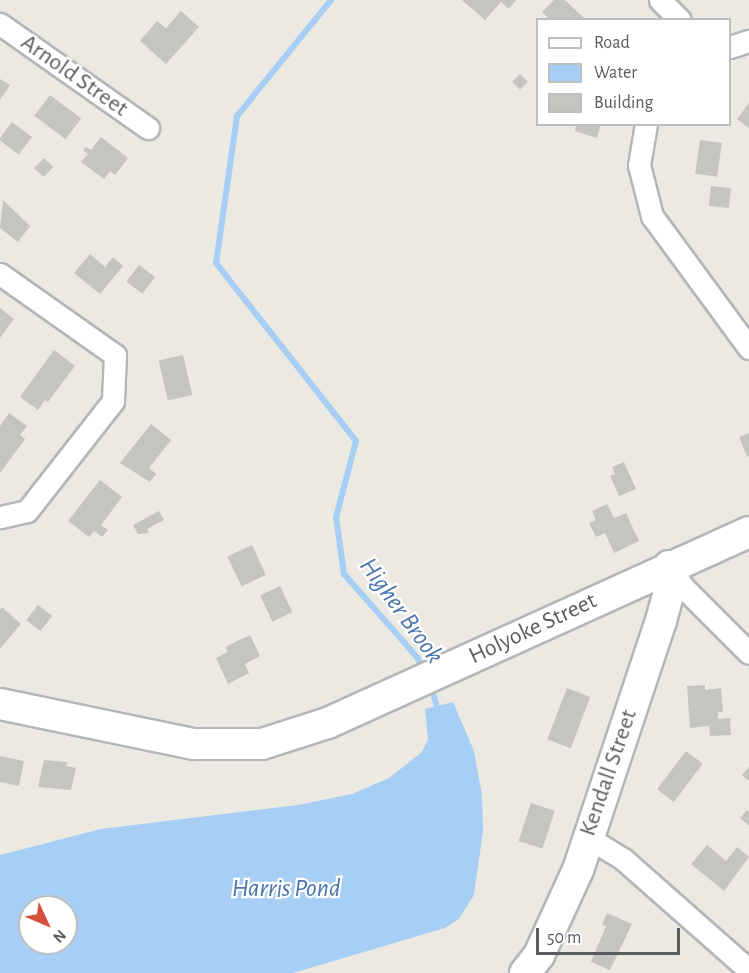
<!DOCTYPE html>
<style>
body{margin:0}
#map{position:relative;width:749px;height:973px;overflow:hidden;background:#ebe9e1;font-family:"Alegreya Sans",sans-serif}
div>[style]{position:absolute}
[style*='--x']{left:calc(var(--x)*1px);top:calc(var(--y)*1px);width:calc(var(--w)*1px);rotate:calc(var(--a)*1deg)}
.water>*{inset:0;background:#a7cff5}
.stream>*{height:6px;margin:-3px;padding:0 3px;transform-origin:3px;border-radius:3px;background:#a7cff5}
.building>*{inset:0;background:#c6c4be;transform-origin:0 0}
.roads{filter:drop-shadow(2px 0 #b3b6ba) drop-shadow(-2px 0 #b3b6ba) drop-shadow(0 2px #b3b6ba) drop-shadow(0 -2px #b3b6ba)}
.street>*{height:21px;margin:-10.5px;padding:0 10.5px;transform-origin:10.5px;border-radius:10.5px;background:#fff}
.secondary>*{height:30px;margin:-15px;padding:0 15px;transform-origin:15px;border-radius:15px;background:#fff}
span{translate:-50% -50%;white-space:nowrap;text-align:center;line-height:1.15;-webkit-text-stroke:4.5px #fff;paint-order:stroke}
.street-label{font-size:24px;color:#595c60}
.water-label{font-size:26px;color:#4a75ac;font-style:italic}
.legend{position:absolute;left:536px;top:18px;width:195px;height:108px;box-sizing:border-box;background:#fff;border:2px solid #bdbebf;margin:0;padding:8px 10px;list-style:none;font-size:18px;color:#595c60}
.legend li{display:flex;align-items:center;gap:12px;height:30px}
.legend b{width:30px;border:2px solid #bdbebf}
.north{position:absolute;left:18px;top:895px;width:60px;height:60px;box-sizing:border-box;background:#fff;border:2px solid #bdbebf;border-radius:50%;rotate:134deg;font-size:16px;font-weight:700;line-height:24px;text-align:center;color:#595c60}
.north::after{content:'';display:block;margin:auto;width:21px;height:27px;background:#d5503c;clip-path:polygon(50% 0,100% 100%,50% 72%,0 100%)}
.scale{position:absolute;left:536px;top:928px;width:144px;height:27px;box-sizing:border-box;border:3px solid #595c60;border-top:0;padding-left:8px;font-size:18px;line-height:21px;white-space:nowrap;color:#595c60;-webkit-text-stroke:4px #fff;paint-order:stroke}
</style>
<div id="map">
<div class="water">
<i style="clip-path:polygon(evenodd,453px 702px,474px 751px,482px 795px,483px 831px,474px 895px,459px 919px,445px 928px,293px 973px,0 973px,0 855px,101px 829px,298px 805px,352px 794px,389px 778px,422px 752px,428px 739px,425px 709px,453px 702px,30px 907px,66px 907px,66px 943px,30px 943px,30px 907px)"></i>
</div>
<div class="stream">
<i style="--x:331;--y:0;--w:149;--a:129"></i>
<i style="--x:237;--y:116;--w:148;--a:98.1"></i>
<i style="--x:216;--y:263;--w:226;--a:51.8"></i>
<i style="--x:356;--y:441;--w:79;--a:104.7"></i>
<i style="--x:336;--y:517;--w:58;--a:82"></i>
<i style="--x:344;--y:574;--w:111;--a:48.7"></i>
<i style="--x:417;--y:657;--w:17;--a:65"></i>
<i style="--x:431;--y:686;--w:25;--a:74"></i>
</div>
<div class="building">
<i style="clip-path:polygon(462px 0,516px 0,509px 9px,501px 2px,485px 20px)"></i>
<i style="clip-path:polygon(554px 0,565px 0,584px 18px,550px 20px,542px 12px)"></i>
<i style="clip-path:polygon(181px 11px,199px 27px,166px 64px,140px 41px,157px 21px,166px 28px)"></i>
<i style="left:520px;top:74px;width:11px;height:11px;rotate:45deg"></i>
<i style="clip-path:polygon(0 79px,10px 85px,0 100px)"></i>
<i style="left:50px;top:95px;width:39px;height:26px;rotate:37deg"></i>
<i style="clip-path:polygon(749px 103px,749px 128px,737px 119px)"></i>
<i style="left:12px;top:122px;width:25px;height:22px;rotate:37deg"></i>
<i style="clip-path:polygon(576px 124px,601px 124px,597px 138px,575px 131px)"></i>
<i style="clip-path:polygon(101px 137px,128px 158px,115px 175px,110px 171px,104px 179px,81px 162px,88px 154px,83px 150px,86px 147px,91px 150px)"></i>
<i style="left:700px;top:140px;width:22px;height:34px;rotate:8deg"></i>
<i style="left:44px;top:158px;width:13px;height:14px;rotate:45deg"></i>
<i style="left:711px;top:186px;width:20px;height:20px;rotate:6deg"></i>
<i style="clip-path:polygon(3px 200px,30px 226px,18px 242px,0 228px)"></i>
<i style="clip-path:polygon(90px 254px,105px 267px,113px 257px,123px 266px,100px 294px,74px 273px)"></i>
<i style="left:139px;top:265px;width:20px;height:21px;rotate:37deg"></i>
<i style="clip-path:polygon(0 308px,14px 319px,0 338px)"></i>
<i style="clip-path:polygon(54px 350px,75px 366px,48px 402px,45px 400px,38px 410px,20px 397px)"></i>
<i style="left:183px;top:355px;width:41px;height:25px;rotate:77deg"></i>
<i style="clip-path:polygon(9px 413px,27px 426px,20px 435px,25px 439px,0 473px,0 426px)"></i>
<i style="clip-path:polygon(151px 424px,171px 440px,149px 468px,156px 474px,150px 482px,120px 463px)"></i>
<i style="clip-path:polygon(749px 433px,749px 456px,747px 457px,739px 437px)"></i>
<i style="clip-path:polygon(624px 462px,636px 489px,619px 496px,610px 476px,615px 474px,612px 467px)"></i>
<i style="clip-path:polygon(100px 480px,122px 497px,101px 525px,108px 530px,102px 537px,94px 531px,89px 537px,68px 521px)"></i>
<i style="clip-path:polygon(607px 504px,614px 518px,626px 513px,639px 541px,614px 553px,605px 533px,596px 537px,589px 523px,596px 520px,592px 511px)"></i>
<i style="clip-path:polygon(159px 511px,164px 520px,147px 529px,149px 533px,138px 534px,133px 525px)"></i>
<i style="left:252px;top:545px;width:33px;height:27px;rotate:65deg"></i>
<i style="left:280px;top:586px;width:29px;height:22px;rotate:65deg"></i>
<i style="left:38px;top:605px;width:18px;height:19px;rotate:38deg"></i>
<i style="clip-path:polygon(2px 607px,21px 624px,0 649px,0 610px)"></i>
<i style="clip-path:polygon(250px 635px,260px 656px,245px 664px,249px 673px,228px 684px,216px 658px,228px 652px,225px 647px)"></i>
<i style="clip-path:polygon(705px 685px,705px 690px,721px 688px,723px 712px,718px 712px,718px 719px,730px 718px,731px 735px,710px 736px,709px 726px,690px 728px,687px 686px)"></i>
<i style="left:567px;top:688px;width:25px;height:55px;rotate:21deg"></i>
<i style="left:686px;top:751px;width:21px;height:48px;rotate:37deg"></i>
<i style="clip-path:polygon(0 756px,24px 761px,19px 786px,0 782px)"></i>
<i style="clip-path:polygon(44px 760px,67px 762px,66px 766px,76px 768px,71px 790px,38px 787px)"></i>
<i style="clip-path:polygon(749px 767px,749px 781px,742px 775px)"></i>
<i style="left:531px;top:803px;width:25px;height:40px;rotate:18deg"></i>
<i style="clip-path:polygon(747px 810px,749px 812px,749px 826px,740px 818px)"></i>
<i style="clip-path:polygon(707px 845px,726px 861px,737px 847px,749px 857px,724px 891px,691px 864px)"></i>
<i style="clip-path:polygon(607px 913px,632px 924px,610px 970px,591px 962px,606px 926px,602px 925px)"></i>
</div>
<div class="roads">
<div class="street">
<i style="--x:660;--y:0;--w:28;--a:45"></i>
<i style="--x:0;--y:24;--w:181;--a:35.1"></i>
<i style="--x:730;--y:47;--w:20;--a:-18"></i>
<i style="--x:646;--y:124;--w:42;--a:99.7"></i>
<i style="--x:639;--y:165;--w:53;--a:75.7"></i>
<i style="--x:652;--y:216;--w:164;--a:53.7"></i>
<i style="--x:0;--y:274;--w:141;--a:35.2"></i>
<i style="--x:115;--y:355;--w:46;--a:92.5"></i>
<i style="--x:113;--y:401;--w:140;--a:128"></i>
<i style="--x:27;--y:511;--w:28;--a:167"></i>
<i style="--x:669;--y:566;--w:25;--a:56"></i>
<i style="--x:683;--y:587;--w:93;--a:45"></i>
<i style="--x:587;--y:837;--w:42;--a:31.4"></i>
<i style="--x:623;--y:859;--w:168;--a:41.4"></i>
</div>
<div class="secondary">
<i style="--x:0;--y:704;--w:198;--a:11.7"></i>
<i style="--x:194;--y:744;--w:68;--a:0"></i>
<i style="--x:262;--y:744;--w:69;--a:-17.7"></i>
<i style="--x:328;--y:723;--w:462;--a:-24.4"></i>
<i style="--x:525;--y:973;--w:23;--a:-52"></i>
<i style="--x:539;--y:955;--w:94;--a:-65.4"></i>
<i style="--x:578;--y:870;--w:262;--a:-71.6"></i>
<i style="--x:661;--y:621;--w:31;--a:-75"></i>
<i style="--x:669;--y:591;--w:25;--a:-90"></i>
</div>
</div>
<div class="street-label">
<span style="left:74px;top:76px;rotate:35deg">Arnold Street</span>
<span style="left:533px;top:629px;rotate:-25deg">Holyoke Street</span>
<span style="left:609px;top:773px;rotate:-71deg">Kendall Street</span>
</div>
<div class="water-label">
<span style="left:401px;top:611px;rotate:54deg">Higher Brook</span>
<span style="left:286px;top:889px">Harris Pond</span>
</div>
<ul class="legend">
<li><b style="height:8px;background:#fff"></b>Road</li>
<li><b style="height:16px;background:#a7cff5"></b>Water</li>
<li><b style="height:16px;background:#c6c4be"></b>Building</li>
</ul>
<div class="north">N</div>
<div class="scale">50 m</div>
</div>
